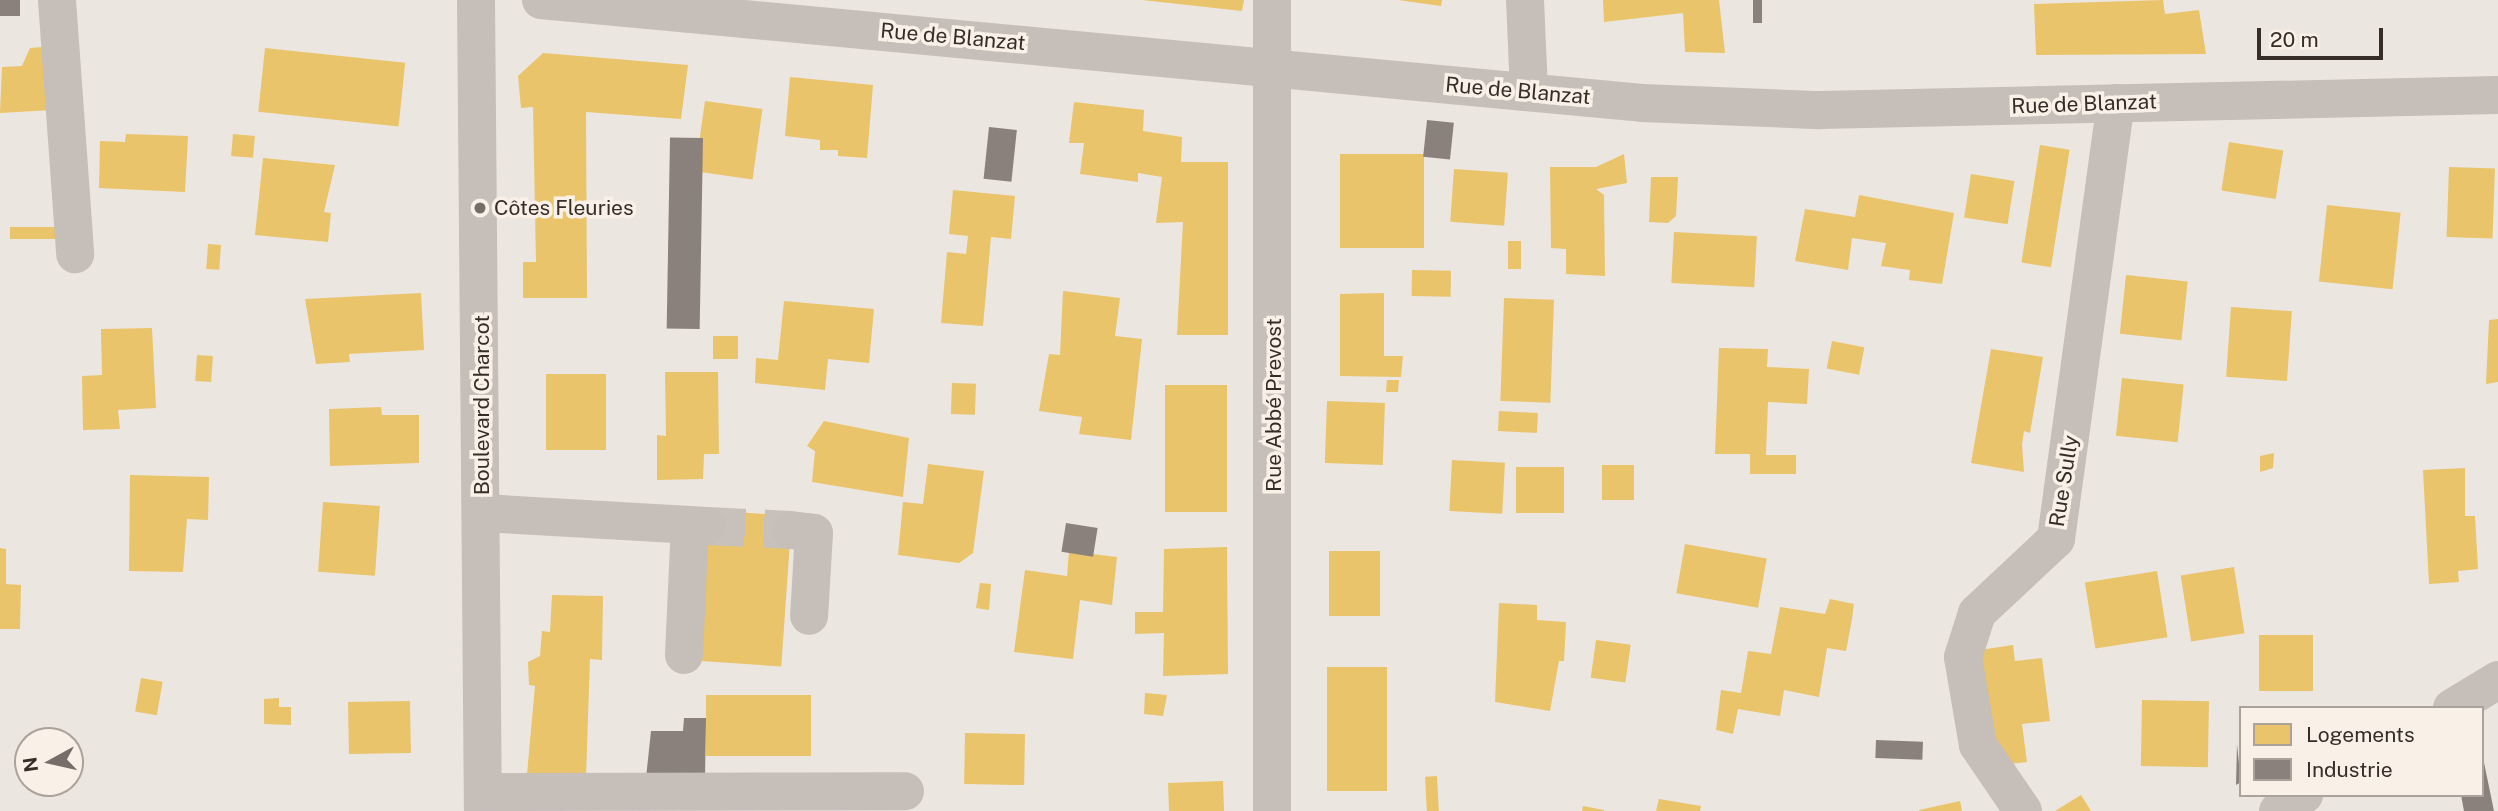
<!DOCTYPE html>
<meta charset="utf-8">
<style>
body{margin:0}
#map{position:relative;width:2498px;height:811px;overflow:hidden;background:#ece6e0;font-family:"Public Sans",sans-serif}
div>[style]{position:absolute}
[style*='--x']{left:calc(var(--x)*1px);top:calc(var(--y)*1px);width:calc(var(--w)*1px);rotate:calc(var(--a)*1deg)}
.homes>*{inset:0;background:#e9c46a;transform-origin:0 0}
.industry>*{inset:0;background:#8a817c;transform-origin:0 0}
.minor-tunnel>*{height:38px;margin-top:-19px;transform-origin:0;background:repeating-linear-gradient(90deg,#c8c1bb 0 38px,transparent 0 57px)}
.minor>*{height:38px;margin:-19px;padding:0 19px;transform-origin:19px;border-radius:19px;background:#c5beb9}
.dots>*{width:19px;height:19px;translate:-50% -50%;box-sizing:border-box;border:4px solid #f9f0e7;border-radius:50%}
span{translate:-50% -50%;white-space:nowrap;text-align:center;line-height:1.15;-webkit-text-stroke:7px #f9f0e7;paint-order:stroke}
.street-label{font-size:21px;color:#362c28}
.poi-label{font-size:21px;color:#362c28}
.left{translate:0 -50%;text-align:left}
.legend{position:absolute;left:2239px;top:706px;width:245px;height:91px;box-sizing:border-box;background:#f9f0e7;border:2px solid #aba29b;margin:0;padding:9px 12px;list-style:none;font-size:21px;color:#362c28}
.legend li{display:flex;align-items:center;gap:14px;height:35px}
.legend b{width:35px;border:2px solid #aba29b}
.north{position:absolute;left:14px;top:727px;width:70px;height:70px;box-sizing:border-box;background:#f9f0e7;border:2px solid #aba29b;border-radius:50%;rotate:262deg;font-size:19px;font-weight:700;line-height:28px;text-align:center;color:#362c28}
.north::after{content:'';display:block;margin:auto;width:24px;height:32px;background:#766d68;clip-path:polygon(50% 0,100% 100%,50% 72%,0 100%)}
.scale{position:absolute;left:2257px;top:28px;width:126px;height:32px;box-sizing:border-box;border:4px solid #362c28;border-top:0;padding-left:9px;font-size:21px;line-height:24px;white-space:nowrap;color:#362c28;-webkit-text-stroke:5px #f9f0e7;paint-order:stroke}
</style>
<div id="map">
<div class="homes">
<i style="clip-path:polygon(1142px 0,1244px 0,1242px 11px)"></i>
<i style="clip-path:polygon(1398px 0,1442px 0,1441px 6px)"></i>
<i style="clip-path:polygon(1603px 0,1719px 0,1725px 53px,1685px 52px,1683px 13px,1604px 22px)"></i>
<i style="clip-path:polygon(2163px 0,2165px 14px,2199px 10px,2206px 54px,2036px 55px,2034px 4px)"></i>
<i style="clip-path:polygon(43px 47px,52px 110px,0 113px,2px 67px,22px 66px,30px 48px)"></i>
<i style="left:265px;top:48px;width:141px;height:64px;rotate:6deg"></i>
<i style="clip-path:polygon(543px 53px,688px 65px,681px 119px,586px 112px,587px 298px,523px 298px,523px 262px,536px 262px,533px 107px,521px 108px,518px 76px)"></i>
<i style="clip-path:polygon(790px 77px,873px 85px,867px 158px,838px 156px,838px 150px,820px 150px,820px 140px,785px 136px)"></i>
<i style="left:705px;top:101px;width:58px;height:71px;rotate:8deg"></i>
<i style="clip-path:polygon(1074px 102px,1144px 110px,1143px 131px,1182px 137px,1181px 162px,1228px 162px,1228px 335px,1177px 335px,1183px 222px,1156px 223px,1162px 177px,1138px 173px,1138px 182px,1080px 174px,1084px 143px,1069px 143px)"></i>
<i style="clip-path:polygon(126px 134px,188px 136px,185px 192px,99px 188px,100px 141px,125px 142px)"></i>
<i style="left:233px;top:134px;width:22px;height:22px;rotate:5deg"></i>
<i style="left:2229px;top:142px;width:55px;height:49px;rotate:9deg"></i>
<i style="left:2040px;top:145px;width:30px;height:119px;rotate:9deg"></i>
<i style="left:1340px;top:154px;width:84px;height:94px"></i>
<i style="clip-path:polygon(1624px 154px,1627px 183px,1596px 189px,1604px 195px,1605px 276px,1566px 274px,1566px 249px,1551px 248px,1550px 167px,1596px 167px)"></i>
<i style="clip-path:polygon(263px 158px,335px 165px,324px 212px,331px 213px,328px 242px,255px 235px)"></i>
<i style="left:2449px;top:167px;width:46px;height:70px;rotate:2deg"></i>
<i style="left:1454px;top:169px;width:54px;height:53px;rotate:4deg"></i>
<i style="left:1971px;top:174px;width:44px;height:44px;rotate:9deg"></i>
<i style="clip-path:polygon(1651px 177px,1678px 177px,1676px 216px,1668px 223px,1649px 222px)"></i>
<i style="clip-path:polygon(953px 190px,1015px 196px,1011px 239px,991px 237px,983px 326px,941px 323px,947px 252px,966px 254px,968px 236px,949px 234px)"></i>
<i style="clip-path:polygon(1859px 195px,1954px 213px,1942px 284px,1909px 280px,1910px 270px,1881px 266px,1886px 243px,1852px 238px,1848px 270px,1795px 261px,1805px 209px,1855px 217px)"></i>
<i style="left:2327px;top:205px;width:74px;height:77px;rotate:6deg"></i>
<i style="left:10px;top:227px;width:48px;height:12px"></i>
<i style="left:1674px;top:232px;width:83px;height:51px;rotate:3deg"></i>
<i style="left:1508px;top:241px;width:13px;height:28px"></i>
<i style="left:208px;top:244px;width:13px;height:25px;rotate:4deg"></i>
<i style="left:1412px;top:270px;width:39px;height:26px;rotate:1deg"></i>
<i style="left:2126px;top:275px;width:62px;height:59px;rotate:6deg"></i>
<i style="clip-path:polygon(1063px 291px,1120px 298px,1115px 336px,1142px 339px,1131px 440px,1079px 434px,1082px 417px,1039px 411px,1049px 354px,1060px 355px)"></i>
<i style="clip-path:polygon(421px 293px,424px 350px,349px 354px,350px 362px,316px 364px,305px 299px)"></i>
<i style="clip-path:polygon(1384px 293px,1384px 356px,1403px 356px,1401px 377px,1340px 376px,1340px 294px)"></i>
<i style="left:1504px;top:298px;width:50px;height:103px;rotate:2deg"></i>
<i style="clip-path:polygon(784px 301px,874px 309px,869px 363px,828px 359px,825px 390px,755px 383px,756px 358px,778px 360px)"></i>
<i style="left:2231px;top:307px;width:61px;height:70px;rotate:4deg"></i>
<i style="clip-path:polygon(2498px 319px,2498px 382px,2486px 384px,2489px 320px)"></i>
<i style="clip-path:polygon(152px 328px,156px 408px,118px 410px,120px 429px,83px 430px,82px 376px,102px 375px,101px 329px)"></i>
<i style="left:713px;top:336px;width:25px;height:23px"></i>
<i style="left:1832px;top:341px;width:33px;height:28px;rotate:11deg"></i>
<i style="clip-path:polygon(1719px 348px,1768px 349px,1767px 367px,1809px 369px,1807px 404px,1768px 402px,1766px 455px,1796px 455px,1796px 474px,1750px 474px,1750px 454px,1715px 454px)"></i>
<i style="clip-path:polygon(1991px 349px,2043px 357px,2030px 433px,2024px 431px,2022px 445px,2024px 472px,1971px 463px)"></i>
<i style="left:197px;top:355px;width:16px;height:26px;rotate:4deg"></i>
<i style="clip-path:polygon(665px 372px,718px 372px,719px 454px,704px 454px,703px 479px,657px 480px,657px 435px,666px 436px)"></i>
<i style="left:606px;top:374px;width:76px;height:60px;rotate:90deg"></i>
<i style="left:2122px;top:378px;width:62px;height:58px;rotate:6deg"></i>
<i style="clip-path:polygon(1387px 380px,1399px 380px,1398px 392px,1386px 392px)"></i>
<i style="left:952px;top:383px;width:24px;height:31px;rotate:2deg"></i>
<i style="left:1165px;top:385px;width:62px;height:127px"></i>
<i style="left:1327px;top:401px;width:58px;height:62px;rotate:2deg"></i>
<i style="clip-path:polygon(381px 407px,382px 415px,419px 415px,419px 463px,330px 466px,329px 409px)"></i>
<i style="left:1499px;top:411px;width:39px;height:20px;rotate:3deg"></i>
<i style="clip-path:polygon(824px 421px,909px 438px,903px 497px,812px 482px,815px 451px,807px 446px)"></i>
<i style="clip-path:polygon(2274px 453px,2273px 468px,2260px 472px,2260px 456px)"></i>
<i style="left:1452px;top:460px;width:53px;height:51px;rotate:3deg"></i>
<i style="clip-path:polygon(928px 464px,984px 471px,973px 553px,959px 563px,898px 555px,903px 502px,923px 504px)"></i>
<i style="left:1602px;top:465px;width:32px;height:35px"></i>
<i style="left:1516px;top:467px;width:48px;height:46px"></i>
<i style="clip-path:polygon(2465px 468px,2465px 516px,2475px 516px,2478px 569px,2458px 571px,2459px 582px,2429px 584px,2423px 470px)"></i>
<i style="clip-path:polygon(130px 475px,209px 477px,208px 520px,187px 519px,183px 572px,129px 571px)"></i>
<i style="left:323px;top:502px;width:57px;height:70px;rotate:4deg"></i>
<i style="left:708px;top:510px;width:84px;height:151px;rotate:4deg"></i>
<i style="left:1685px;top:544px;width:83px;height:50px;rotate:10deg"></i>
<i style="clip-path:polygon(1227px 547px,1228px 674px,1163px 676px,1164px 633px,1135px 634px,1135px 612px,1163px 612px,1164px 549px)"></i>
<i style="clip-path:polygon(0 548px,6px 549px,6px 584px,21px 585px,20px 629px,0 629px)"></i>
<i style="clip-path:polygon(1069px 551px,1117px 557px,1112px 605px,1080px 600px,1073px 659px,1014px 652px,1025px 570px,1067px 576px)"></i>
<i style="left:1329px;top:551px;width:51px;height:65px"></i>
<i style="left:2234px;top:567px;width:67px;height:54px;rotate:81deg"></i>
<i style="left:2157px;top:571px;width:67px;height:73px;rotate:81deg"></i>
<i style="clip-path:polygon(980px 583px,991px 584px,989px 610px,976px 608px)"></i>
<i style="clip-path:polygon(552px 595px,603px 596px,602px 660px,590px 659px,586px 778px,527px 774px,535px 686px,529px 685px,528px 662px,540px 656px,542px 631px,550px 632px)"></i>
<i style="clip-path:polygon(1830px 599px,1854px 604px,1852px 619px,1846px 651px,1827px 648px,1819px 697px,1784px 690px,1780px 716px,1738px 709px,1733px 734px,1716px 730px,1721px 690px,1741px 693px,1748px 651px,1771px 654px,1780px 607px,1825px 614px)"></i>
<i style="clip-path:polygon(1499px 603px,1537px 605px,1537px 620px,1566px 622px,1564px 661px,1559px 661px,1550px 711px,1495px 702px)"></i>
<i style="left:2313px;top:635px;width:56px;height:54px;rotate:90deg"></i>
<i style="left:1596px;top:640px;width:35px;height:38px;rotate:8deg"></i>
<i style="clip-path:polygon(2013px 645px,2015px 661px,2042px 658px,2050px 721px,2022px 724px,2027px 762px,2009px 764px,1992px 739px,1980px 650px)"></i>
<i style="left:1387px;top:667px;width:124px;height:60px;rotate:90deg"></i>
<i style="left:141px;top:678px;width:22px;height:34px;rotate:10deg"></i>
<i style="clip-path:polygon(1145px 693px,1167px 695px,1163px 716px,1144px 714px)"></i>
<i style="left:706px;top:695px;width:105px;height:61px"></i>
<i style="clip-path:polygon(279px 698px,279px 707px,291px 707px,291px 725px,264px 724px,264px 699px)"></i>
<i style="left:2142px;top:700px;width:67px;height:66px;rotate:1deg"></i>
<i style="left:410px;top:701px;width:52px;height:62px;rotate:89deg"></i>
<i style="left:965px;top:733px;width:60px;height:51px;rotate:1deg"></i>
<i style="left:1437px;top:776px;width:35px;height:12px;rotate:87deg"></i>
<i style="left:1223px;top:781px;width:30px;height:55px;rotate:88deg"></i>
<i style="clip-path:polygon(2081px 795px,2091px 811px,2055px 811px)"></i>
<i style="clip-path:polygon(1659px 799px,1701px 806px,1700px 811px,1656px 811px)"></i>
<i style="clip-path:polygon(1960px 801px,1962px 811px,1919px 811px,1919px 810px)"></i>
<i style="clip-path:polygon(1583px 806px,1604px 810px,1604px 811px,1582px 811px)"></i>
</div>
<div class="industry">
<i style="left:0;top:0;width:20px;height:16px"></i>
<i style="left:1753px;top:0;width:9px;height:23px"></i>
<i style="left:1427px;top:120px;width:27px;height:37px;rotate:6deg"></i>
<i style="left:989px;top:127px;width:28px;height:52px;rotate:6deg"></i>
<i style="left:703px;top:138px;width:191px;height:33px;rotate:91deg"></i>
<i style="left:1066px;top:523px;width:32px;height:29px;rotate:9deg"></i>
<i style="clip-path:polygon(684px 718px,706px 718px,705px 778px,646px 778px,651px 731px,683px 731px)"></i>
<i style="left:1876px;top:740px;width:47px;height:18px;rotate:2deg"></i>
<i style="clip-path:polygon(2237px 744px,2241px 782px,2236px 785px)"></i>
<i style="clip-path:polygon(2482px 753px,2494px 811px,2464px 811px,2461px 795px,2482px 795px)"></i>
</div>
<div class="minor-tunnel">
<i style="--x:707;--y:526;--w:84;--a:2.7"></i>
</div>
<div class="minor">
<i style="--x:57;--y:0;--w:255;--a:85.9"></i>
<i style="--x:476;--y:0;--w:811;--a:89.51"></i>
<i style="--x:541;--y:0;--w:1106;--a:5.34"></i>
<i style="--x:1642;--y:103;--w:178;--a:2.3"></i>
<i style="--x:1820;--y:110;--w:678;--a:-1.27"></i>
<i style="--x:1525;--y:0;--w:92;--a:87.5"></i>
<i style="--x:483;--y:513;--w:224;--a:3.3"></i>
<i style="--x:791;--y:530;--w:23;--a:7"></i>
<i style="--x:814;--y:533;--w:83;--a:93.4"></i>
<i style="--x:684;--y:655;--w:130;--a:-87.4"></i>
<i style="--x:2452;--y:708;--w:54;--a:-31.3"></i>
<i style="--x:483;--y:792;--w:422;--a:-0.1"></i>
<i style="--x:1272;--y:811;--w:811;--a:-90"></i>
<i style="--x:2023;--y:811;--w:80;--a:-124.3"></i>
<i style="--x:1978;--y:745;--w:89;--a:-99.7"></i>
<i style="--x:1963;--y:657;--w:46;--a:-72.3"></i>
<i style="--x:1977;--y:613;--w:108;--a:-43.1"></i>
<i style="--x:2056;--y:539;--w:440;--a:-82.2"></i>
<i style="--x:2278;--y:811;--w:31;--a:-32"></i>
</div>
<div class="dots">
<i style="left:480px;top:208px;background:#766d68"></i>
</div>
<div class="street-label">
<span style="left:953px;top:37px;rotate:5deg">Rue de Blanzat</span>
<span style="left:1518px;top:91px;rotate:5deg">Rue de Blanzat</span>
<span style="left:2084px;top:104px;rotate:-2deg">Rue de Blanzat</span>
<span style="left:482px;top:405px;rotate:-90deg">Boulevard Charcot</span>
<span style="left:1274px;top:405px;rotate:-90deg">Rue Abbé Prevost</span>
<span style="left:2064px;top:481px;rotate:-81deg">Rue Sully</span>
</div>
<div class="poi-label">
<span class="left" style="left:494px;top:208px">Côtes Fleuries</span>
</div>
<ul class="legend">
<li><b style="height:19px;background:#e9c46a"></b>Logements</li>
<li><b style="height:19px;background:#8a817c"></b>Industrie</li>
</ul>
<div class="north">N</div>
<div class="scale">20 m</div>
</div>
